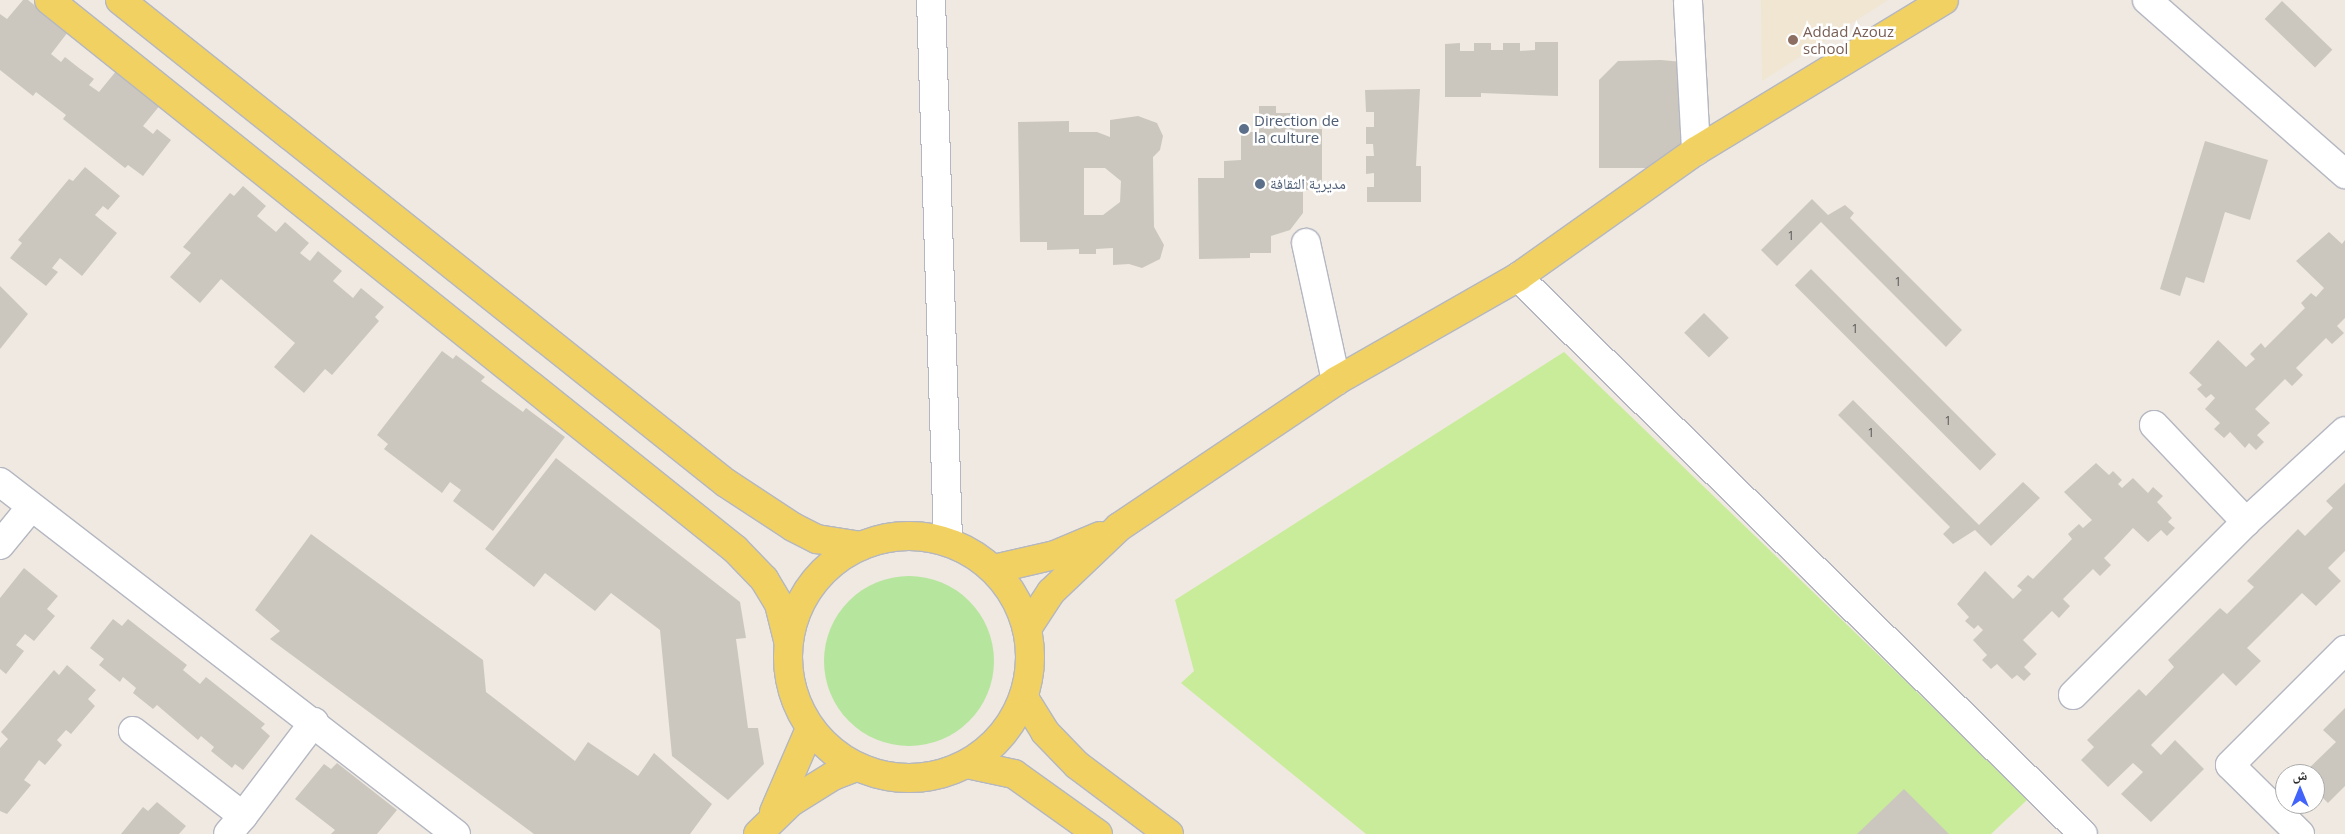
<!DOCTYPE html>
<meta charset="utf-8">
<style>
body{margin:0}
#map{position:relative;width:2345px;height:834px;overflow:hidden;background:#efe9e1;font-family:"Open Sans","Noto Naskh Arabic",sans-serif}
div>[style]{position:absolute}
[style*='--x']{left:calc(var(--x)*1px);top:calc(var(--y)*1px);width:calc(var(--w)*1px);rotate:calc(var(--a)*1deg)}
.education>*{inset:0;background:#f0e6d1}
.green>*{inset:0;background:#b6e59e}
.round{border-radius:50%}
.pitch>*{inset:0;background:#c9ec9a}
.building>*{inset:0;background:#cbc7bf;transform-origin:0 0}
.roads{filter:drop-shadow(1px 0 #b4b7c1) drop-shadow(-1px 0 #b4b7c1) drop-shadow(0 1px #b4b7c1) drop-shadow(0 -1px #b4b7c1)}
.minor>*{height:28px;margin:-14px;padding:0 14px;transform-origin:14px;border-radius:14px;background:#fff}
.major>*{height:28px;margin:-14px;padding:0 14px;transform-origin:14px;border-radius:14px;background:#f2d163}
.major>.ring{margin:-14px;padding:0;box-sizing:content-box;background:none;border:28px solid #f2d163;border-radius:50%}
.dots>*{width:14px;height:14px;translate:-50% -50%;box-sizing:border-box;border:2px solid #fff;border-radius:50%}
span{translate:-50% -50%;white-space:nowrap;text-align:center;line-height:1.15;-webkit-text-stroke:5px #fff;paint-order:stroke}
.number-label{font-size:12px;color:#555452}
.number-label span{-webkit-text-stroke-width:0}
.education-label{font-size:15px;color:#785e54}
.left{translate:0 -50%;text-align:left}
.service-label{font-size:15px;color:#4e5e75}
.north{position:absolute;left:2275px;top:764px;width:50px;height:50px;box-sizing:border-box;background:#fff;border:1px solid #ababab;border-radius:50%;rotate:0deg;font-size:14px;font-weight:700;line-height:20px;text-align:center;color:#2e2e2e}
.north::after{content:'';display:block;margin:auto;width:18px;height:22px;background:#4264fb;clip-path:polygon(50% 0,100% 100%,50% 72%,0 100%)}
</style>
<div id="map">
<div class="education">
<i style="clip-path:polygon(1761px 0,1888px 0,1762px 81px)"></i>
</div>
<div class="green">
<i class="round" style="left:824px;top:576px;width:170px;height:170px"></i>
</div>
<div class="pitch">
<i style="clip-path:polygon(1564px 352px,2028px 799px,1991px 834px,1366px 834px,1181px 683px,1194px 671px,1175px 600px)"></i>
</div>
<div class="building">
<i style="clip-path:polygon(23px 0,28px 0,68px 32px,51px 54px,61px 62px,65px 57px,79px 68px,94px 79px,89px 85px,99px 92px,117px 70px,161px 104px,143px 126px,153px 134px,157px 129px,171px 140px,143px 176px,128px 165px,125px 168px,63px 119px,66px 115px,36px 92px,33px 96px,0 70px,0 14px,7px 19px)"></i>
<i style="left:2282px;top:1px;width:70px;height:25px;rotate:44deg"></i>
<i style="clip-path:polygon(1535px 42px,1558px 42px,1558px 96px,1481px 93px,1481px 97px,1445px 97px,1445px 44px,1460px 43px,1460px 51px,1474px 51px,1474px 43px,1491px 43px,1491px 50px,1503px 50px,1503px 43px,1520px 43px,1520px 51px,1535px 50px)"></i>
<i style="clip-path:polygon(1661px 60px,1683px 62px,1681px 147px,1651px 168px,1599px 168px,1599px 80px,1618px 61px)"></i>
<i style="clip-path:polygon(1420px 89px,1416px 166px,1421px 166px,1421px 202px,1367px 202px,1367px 187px,1374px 187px,1374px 173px,1366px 174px,1366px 156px,1374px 156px,1373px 144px,1366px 144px,1366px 127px,1374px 127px,1374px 112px,1366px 112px,1365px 90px)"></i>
<i style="clip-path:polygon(1259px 106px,1276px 106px,1276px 113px,1296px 113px,1296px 129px,1322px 129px,1322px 189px,1303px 190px,1303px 213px,1290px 230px,1271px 236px,1271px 253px,1250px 253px,1250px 258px,1199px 259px,1198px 178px,1224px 178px,1224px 161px,1241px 160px,1241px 132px,1259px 132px)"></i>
<i style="clip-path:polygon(evenodd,1138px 116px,1157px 123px,1163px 136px,1160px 150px,1153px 157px,1154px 227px,1164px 245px,1160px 259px,1142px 268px,1129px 264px,1113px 265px,1113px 248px,1096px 249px,1096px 254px,1079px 254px,1079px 249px,1047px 250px,1047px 242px,1020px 242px,1018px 122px,1069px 121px,1069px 132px,1097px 132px,1110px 137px,1110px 120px,1138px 116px,1084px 168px,1105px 168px,1121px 181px,1120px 202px,1103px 215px,1084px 215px,1084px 168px)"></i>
<i style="clip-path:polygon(2205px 141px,2268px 160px,2250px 220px,2225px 212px,2204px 283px,2186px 277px,2180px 296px,2160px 289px)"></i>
<i style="clip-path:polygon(85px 167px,120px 196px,108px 210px,103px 206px,95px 215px,117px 233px,82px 276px,60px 258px,52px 268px,58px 272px,46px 286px,10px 258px,22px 243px,18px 240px,69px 179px,73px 181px)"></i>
<i style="clip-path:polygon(243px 186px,266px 206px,257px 216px,276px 232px,285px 222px,309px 243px,300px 253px,310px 261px,318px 251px,342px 271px,333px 281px,353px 298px,361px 288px,384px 307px,375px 317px,379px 321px,332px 375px,325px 369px,304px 393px,274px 367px,295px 343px,221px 279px,200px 303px,170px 277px,191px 253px,183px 247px,230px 193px,234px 196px)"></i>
<i style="clip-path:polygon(1812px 199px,1828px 215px,1845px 205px,1854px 213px,1850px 218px,1962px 330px,1946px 347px,1821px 222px,1777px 266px,1761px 250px)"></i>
<i style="clip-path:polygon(2329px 232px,2342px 244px,2345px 240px,2345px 318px,2337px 326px,2344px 333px,2332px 344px,2326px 338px,2296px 368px,2303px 375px,2292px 386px,2285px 379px,2255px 409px,2270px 423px,2257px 435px,2264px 442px,2256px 450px,2249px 443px,2245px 448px,2230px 432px,2224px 438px,2214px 429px,2220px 423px,2205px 409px,2215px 398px,2211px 394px,2206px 398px,2197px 389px,2202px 385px,2189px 373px,2218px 340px,2246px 367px,2255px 359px,2250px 354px,2261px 343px,2265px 348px,2305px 308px,2301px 303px,2311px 293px,2316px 297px,2324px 288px,2296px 261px)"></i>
<i style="left:1811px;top:269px;width:262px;height:23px;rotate:45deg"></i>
<i style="clip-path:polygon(0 286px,28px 314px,0 349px)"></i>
<i style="left:1704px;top:313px;width:35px;height:28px;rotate:45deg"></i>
<i style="clip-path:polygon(442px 351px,453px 359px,456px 355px,485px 377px,481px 381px,523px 412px,526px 408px,565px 437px,493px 531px,453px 501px,461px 490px,450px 482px,442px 493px,384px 449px,388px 444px,377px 435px)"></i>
<i style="clip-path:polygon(1853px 400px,1979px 525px,2023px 482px,2040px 498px,1991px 546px,1975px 530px,1953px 544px,1943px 534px,1950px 527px,1838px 415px)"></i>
<i style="clip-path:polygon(556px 458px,740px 602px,746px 638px,736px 639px,748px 728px,758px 728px,764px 764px,728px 800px,672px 756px,660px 630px,611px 593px,595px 611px,545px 573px,534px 587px,485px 549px)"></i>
<i style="clip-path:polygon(2096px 463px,2109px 475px,2113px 471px,2122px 480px,2118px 484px,2122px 488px,2133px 478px,2148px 493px,2153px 487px,2163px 496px,2157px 502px,2172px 518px,2168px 522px,2175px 528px,2167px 536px,2161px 530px,2148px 542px,2133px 528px,2117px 545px,2104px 558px,2111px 565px,2100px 576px,2093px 569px,2063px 599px,2070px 606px,2059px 618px,2052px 611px,2023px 640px,2037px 654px,2024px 667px,2031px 674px,2024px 681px,2017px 675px,2012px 679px,1997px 664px,1991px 669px,1982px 660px,1987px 655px,1973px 640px,1983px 630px,1978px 625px,1974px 629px,1965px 621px,1969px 617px,1957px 604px,1985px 571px,2013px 599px,2022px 590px,2017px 586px,2028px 575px,2033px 579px,2072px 539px,2068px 534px,2079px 524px,2083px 528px,2092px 520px,2064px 492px)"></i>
<i style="clip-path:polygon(2345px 483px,2345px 551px,2328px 568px,2341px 581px,2316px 606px,2302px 593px,2247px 648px,2261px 661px,2236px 686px,2223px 673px,2151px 745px,2161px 755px,2175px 740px,2204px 769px,2151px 822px,2121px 794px,2143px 772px,2133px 763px,2108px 787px,2081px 760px,2094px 747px,2087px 740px,2139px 689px,2146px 696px,2174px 667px,2168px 660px,2220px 608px,2227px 614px,2254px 587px,2247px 581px,2298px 529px,2305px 536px,2333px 508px,2326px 501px)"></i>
<i style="clip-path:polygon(311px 534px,483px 660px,486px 692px,575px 761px,588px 742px,638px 776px,654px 753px,712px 804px,690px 834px,534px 834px,270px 639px,280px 631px,255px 610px)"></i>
<i style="clip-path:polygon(24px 568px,58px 596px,47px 609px,55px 616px,34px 641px,25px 634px,16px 645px,24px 651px,6px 674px,0 669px,0 598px)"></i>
<i style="clip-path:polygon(113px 619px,122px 626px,128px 619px,187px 665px,183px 670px,200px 684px,206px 677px,265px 724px,261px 728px,270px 736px,243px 770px,235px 764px,232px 768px,211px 751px,214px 747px,201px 736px,198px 740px,157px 705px,153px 709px,133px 693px,136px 688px,123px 677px,120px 682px,99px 665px,104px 659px,90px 648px)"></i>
<i style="clip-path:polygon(67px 665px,96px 690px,88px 699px,95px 706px,71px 734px,66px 730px,57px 740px,62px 745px,45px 765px,39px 760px,24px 780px,31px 785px,7px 814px,0 811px,0 748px,8px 739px,1px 732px,54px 670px,59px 675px)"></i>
<i style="clip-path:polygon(2345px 708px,2345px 786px,2328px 803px,2315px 790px,2315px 774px,2303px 774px,2336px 742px,2323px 730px)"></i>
<i style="clip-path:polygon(337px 763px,397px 810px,377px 834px,331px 834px,335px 830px,295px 799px,324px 764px,331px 769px)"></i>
<i style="clip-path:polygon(1904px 789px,1949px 834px,1857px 834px)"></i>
<i style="clip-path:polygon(157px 802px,186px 826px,179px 834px,121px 834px,143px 807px,148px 811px)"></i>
</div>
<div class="roads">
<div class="minor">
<i style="--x:931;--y:0;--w:541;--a:88.2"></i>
<i style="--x:2147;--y:0;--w:264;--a:41.3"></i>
<i style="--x:1688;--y:2;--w:149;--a:86.9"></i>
<i style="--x:1306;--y:243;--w:141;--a:77.7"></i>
<i style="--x:1518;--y:277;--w:793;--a:44.59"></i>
<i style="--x:2154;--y:425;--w:134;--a:46.5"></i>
<i style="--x:0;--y:482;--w:576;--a:37.67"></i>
<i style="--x:0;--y:545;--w:49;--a:-50.8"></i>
<i style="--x:2073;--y:695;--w:245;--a:-45"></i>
<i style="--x:2246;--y:522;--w:134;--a:-42.6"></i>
<i style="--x:133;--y:731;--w:139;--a:37.7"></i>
<i style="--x:243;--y:816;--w:23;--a:130"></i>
<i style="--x:243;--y:816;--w:118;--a:-52.9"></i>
<i style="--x:2300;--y:834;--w:98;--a:-135.4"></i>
<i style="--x:2230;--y:765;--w:163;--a:-45"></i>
</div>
<div class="major">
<i style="--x:49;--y:0;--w:879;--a:38.67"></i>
<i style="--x:735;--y:549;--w:42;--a:46"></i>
<i style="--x:764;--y:579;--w:29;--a:59"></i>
<i style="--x:779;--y:604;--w:37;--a:76"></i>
<i style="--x:120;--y:0;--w:775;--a:38.56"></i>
<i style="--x:726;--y:483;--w:80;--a:33.3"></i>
<i style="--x:793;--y:527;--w:27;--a:27"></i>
<i style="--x:817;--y:539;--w:45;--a:9"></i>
<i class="ring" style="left:788px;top:536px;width:214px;height:214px"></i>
<i style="--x:994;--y:569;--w:63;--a:-12.9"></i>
<i style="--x:1055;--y:555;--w:49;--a:-22.9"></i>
<i style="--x:1028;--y:627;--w:42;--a:-56.7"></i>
<i style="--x:1051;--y:592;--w:94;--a:-43.7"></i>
<i style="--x:1119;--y:527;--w:262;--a:-33.9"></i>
<i style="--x:1336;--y:381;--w:210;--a:-29.7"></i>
<i style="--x:1518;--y:277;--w:218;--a:-35.3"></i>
<i style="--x:1696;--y:151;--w:290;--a:-31.3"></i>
<i style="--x:1024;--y:698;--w:40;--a:58"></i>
<i style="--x:1045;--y:732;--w:46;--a:45.9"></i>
<i style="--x:1077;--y:765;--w:115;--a:36.9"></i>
<i style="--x:967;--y:764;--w:48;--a:12"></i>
<i style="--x:1014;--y:774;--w:103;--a:35.5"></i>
<i style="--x:774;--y:812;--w:90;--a:-66.6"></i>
<i style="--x:758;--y:834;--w:46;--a:-44.1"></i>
<i style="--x:791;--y:802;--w:49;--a:-31.8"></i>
<i style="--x:833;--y:776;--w:25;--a:-21"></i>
</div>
</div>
<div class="dots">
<i style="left:1793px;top:40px;background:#8d6e63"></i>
<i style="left:1244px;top:129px;background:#5c6f8a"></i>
<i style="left:1260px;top:184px;background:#5c6f8a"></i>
</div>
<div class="number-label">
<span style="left:1791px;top:236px">1</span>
<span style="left:1898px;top:282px">1</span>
<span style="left:1855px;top:329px">1</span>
<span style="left:1948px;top:421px">1</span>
<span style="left:1871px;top:433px">1</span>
</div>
<div class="education-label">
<span class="left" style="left:1803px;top:40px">Addad Azouz<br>school</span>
</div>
<div class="service-label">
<span class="left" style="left:1254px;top:129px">Direction de<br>la culture</span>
<span class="left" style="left:1270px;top:184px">مديرية الثقافة</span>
</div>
<div class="north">ش</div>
</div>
